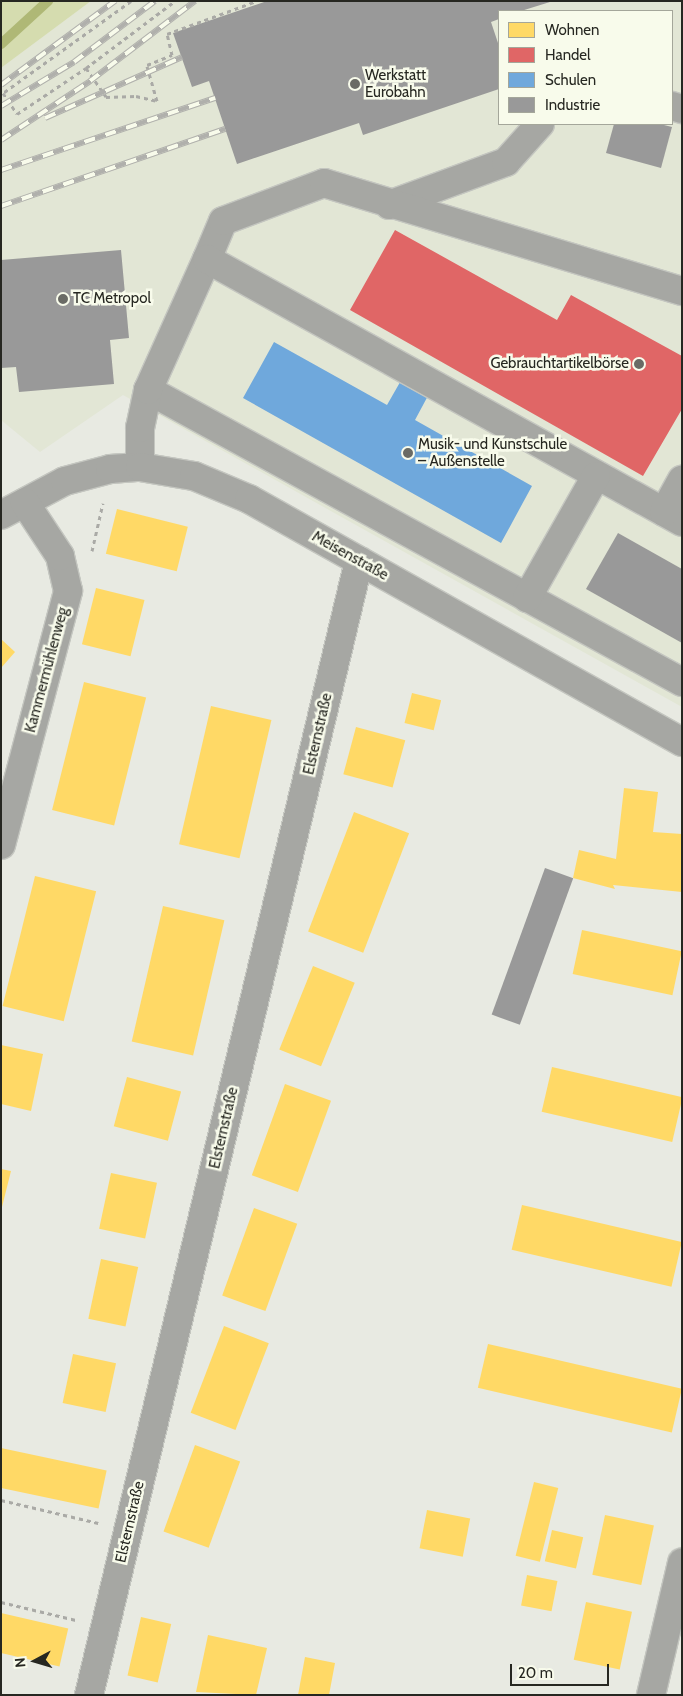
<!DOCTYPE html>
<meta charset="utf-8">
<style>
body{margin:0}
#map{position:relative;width:683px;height:1696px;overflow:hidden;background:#e8eae2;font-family:Cabin,sans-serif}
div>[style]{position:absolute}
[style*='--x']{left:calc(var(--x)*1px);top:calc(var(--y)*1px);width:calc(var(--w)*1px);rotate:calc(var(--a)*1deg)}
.built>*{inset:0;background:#e2e6d5}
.green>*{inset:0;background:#d5dcaf}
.homes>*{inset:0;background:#ffd966;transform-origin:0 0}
.shops>*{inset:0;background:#e06666}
.schools>*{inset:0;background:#6fa8dc}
.industry>*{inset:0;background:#999;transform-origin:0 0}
.stream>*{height:10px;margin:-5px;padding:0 5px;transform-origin:5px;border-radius:5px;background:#afb876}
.path>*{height:3px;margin-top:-1.5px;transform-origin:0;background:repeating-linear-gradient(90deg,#aaaaa6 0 4px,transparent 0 8px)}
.roads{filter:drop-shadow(1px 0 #c4c6c0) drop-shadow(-1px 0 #c4c6c0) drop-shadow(0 1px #c4c6c0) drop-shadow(0 -1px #c4c6c0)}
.minor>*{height:28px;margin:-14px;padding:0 14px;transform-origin:14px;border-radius:14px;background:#a6a7a3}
.rail>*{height:5.5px;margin-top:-2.75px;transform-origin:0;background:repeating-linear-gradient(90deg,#f8fbeb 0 11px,#b0b0ac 0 22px);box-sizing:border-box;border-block:1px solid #b0b0ac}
.dots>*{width:14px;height:14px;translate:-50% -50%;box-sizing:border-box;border:2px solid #f8fbeb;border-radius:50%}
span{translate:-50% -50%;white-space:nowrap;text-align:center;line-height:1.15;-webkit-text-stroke:5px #f8fbeb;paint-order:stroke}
.poi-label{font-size:15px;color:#262721}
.left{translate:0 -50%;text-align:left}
.right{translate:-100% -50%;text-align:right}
.street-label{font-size:15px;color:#262721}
.frame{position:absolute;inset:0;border:2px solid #262721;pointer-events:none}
.legend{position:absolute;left:498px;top:10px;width:175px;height:115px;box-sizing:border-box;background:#f8fbeb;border:1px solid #a4a69a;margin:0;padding:6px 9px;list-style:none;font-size:15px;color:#262721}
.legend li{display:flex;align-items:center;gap:10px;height:25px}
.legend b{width:25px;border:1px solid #a4a69a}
.north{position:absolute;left:10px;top:1636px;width:50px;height:50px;-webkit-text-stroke:4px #f8fbeb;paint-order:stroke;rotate:264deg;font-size:14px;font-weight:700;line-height:20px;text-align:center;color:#262721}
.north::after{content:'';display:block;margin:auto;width:18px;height:22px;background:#262721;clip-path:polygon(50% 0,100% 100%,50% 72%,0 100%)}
.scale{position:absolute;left:510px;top:1664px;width:99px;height:22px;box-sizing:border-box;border:2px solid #262721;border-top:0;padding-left:6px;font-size:15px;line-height:18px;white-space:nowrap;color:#262721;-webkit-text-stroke:4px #f8fbeb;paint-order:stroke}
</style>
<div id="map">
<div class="built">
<i style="clip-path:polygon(evenodd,91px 1px,682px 1px,682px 707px,123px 395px,40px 452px,1px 420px,1px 68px,91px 1px,499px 11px,672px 11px,672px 124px,499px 124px,499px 11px)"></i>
</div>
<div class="green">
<i style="clip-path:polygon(1px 1px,91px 1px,1px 68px)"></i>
</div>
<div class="homes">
<i style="left:117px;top:509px;width:73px;height:46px;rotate:14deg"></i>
<i style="left:96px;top:588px;width:50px;height:58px;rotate:14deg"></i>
<i style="clip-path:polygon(1px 639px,15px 652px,1px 668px)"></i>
<i style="left:84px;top:682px;width:64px;height:132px;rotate:14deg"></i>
<i style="left:412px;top:693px;width:30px;height:31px;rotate:14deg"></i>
<i style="left:211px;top:706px;width:62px;height:142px;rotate:13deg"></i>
<i style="left:356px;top:727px;width:51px;height:49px;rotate:15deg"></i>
<i style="clip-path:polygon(624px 788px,658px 792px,653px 832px,682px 834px,682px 892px,613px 885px,615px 889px,573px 878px,579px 850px,616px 859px)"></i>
<i style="left:354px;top:812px;width:59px;height:128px;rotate:21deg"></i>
<i style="left:35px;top:876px;width:63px;height:134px;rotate:14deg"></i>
<i style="left:163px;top:906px;width:63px;height:139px;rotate:13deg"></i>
<i style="left:582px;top:930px;width:102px;height:45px;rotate:12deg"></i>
<i style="left:313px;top:966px;width:45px;height:90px;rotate:22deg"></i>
<i style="clip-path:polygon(1px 1045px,43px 1054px,31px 1111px,1px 1104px)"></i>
<i style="left:552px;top:1067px;width:134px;height:46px;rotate:13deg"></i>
<i style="left:127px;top:1077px;width:56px;height:51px;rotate:15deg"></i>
<i style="left:285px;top:1084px;width:49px;height:97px;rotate:20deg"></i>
<i style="clip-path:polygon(1px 1169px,11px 1171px,2px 1207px,1px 1207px)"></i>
<i style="left:111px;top:1173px;width:47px;height:57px;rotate:12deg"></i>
<i style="left:522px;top:1205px;width:164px;height:46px;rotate:13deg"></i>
<i style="left:254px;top:1208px;width:46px;height:93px;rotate:20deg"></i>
<i style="left:101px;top:1259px;width:38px;height:61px;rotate:12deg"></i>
<i style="left:224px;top:1326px;width:48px;height:93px;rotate:21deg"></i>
<i style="left:488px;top:1344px;width:199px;height:45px;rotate:13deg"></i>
<i style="left:73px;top:1354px;width:44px;height:50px;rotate:12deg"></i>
<i style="left:195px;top:1445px;width:48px;height:92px;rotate:20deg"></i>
<i style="left:1px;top:1448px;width:108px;height:39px;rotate:12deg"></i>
<i style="left:534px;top:1482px;width:25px;height:76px;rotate:14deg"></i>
<i style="left:427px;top:1510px;width:44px;height:39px;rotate:11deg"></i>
<i style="left:605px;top:1515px;width:50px;height:61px;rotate:12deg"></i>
<i style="left:552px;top:1530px;width:32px;height:32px;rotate:13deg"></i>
<i style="left:527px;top:1575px;width:31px;height:31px;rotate:11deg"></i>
<i style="left:586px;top:1602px;width:47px;height:59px;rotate:12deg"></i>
<i style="left:1px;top:1613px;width:69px;height:39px;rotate:13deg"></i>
<i style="left:141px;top:1617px;width:31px;height:60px;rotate:13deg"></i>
<i style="clip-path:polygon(208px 1635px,267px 1648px,256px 1695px,196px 1692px)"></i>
<i style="clip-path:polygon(305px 1657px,335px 1663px,329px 1695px,298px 1695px)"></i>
</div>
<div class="shops">
<i style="clip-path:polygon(395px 230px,557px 320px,571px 295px,682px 356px,682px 409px,643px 476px,350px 310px)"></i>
</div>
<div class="schools">
<i style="clip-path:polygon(274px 342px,387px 405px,403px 377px,430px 392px,415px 420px,532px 486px,501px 543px,243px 398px)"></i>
</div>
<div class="industry">
<i style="clip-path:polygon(267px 1px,549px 1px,550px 2px,521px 11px,499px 11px,499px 19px,491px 22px,499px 46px,499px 89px,363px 135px,359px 123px,237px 164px,209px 81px,192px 87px,173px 33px)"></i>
<i style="clip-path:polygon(614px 124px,660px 124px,672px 127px,661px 168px,606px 153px)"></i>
<i style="clip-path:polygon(121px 250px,129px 338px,110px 340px,114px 384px,19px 392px,16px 367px,1px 368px,1px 260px)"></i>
<i style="clip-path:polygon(618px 533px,682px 569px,682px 643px,586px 589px)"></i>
<i style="left:545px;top:868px;width:30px;height:156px;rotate:20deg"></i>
</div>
<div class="stream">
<i style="--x:1;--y:44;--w:64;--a:-42.5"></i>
</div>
<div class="path">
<i style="--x:131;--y:1;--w:158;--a:144.3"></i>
<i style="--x:3;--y:93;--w:25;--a:56"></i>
<i style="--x:17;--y:114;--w:83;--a:-33.7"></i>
<i style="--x:86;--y:68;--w:111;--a:-37"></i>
<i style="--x:86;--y:68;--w:35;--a:55"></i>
<i style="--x:106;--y:97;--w:30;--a:-2"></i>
<i style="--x:136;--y:96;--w:22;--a:13"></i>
<i style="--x:157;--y:101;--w:37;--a:-106"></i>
<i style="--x:147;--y:65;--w:27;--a:-22"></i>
<i style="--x:172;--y:55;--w:22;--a:-103"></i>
<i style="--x:167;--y:34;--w:95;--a:-20.3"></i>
<i style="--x:92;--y:551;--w:49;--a:-77.1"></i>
<i style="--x:1;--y:1500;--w:100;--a:13.3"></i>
<i style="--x:1;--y:1602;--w:77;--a:13.5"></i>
</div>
<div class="roads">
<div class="minor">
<i style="--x:672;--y:106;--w:10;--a:17"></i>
<i style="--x:389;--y:205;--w:125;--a:-20.2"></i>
<i style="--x:506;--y:162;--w:51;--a:-48.2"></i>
<i style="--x:207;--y:259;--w:41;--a:-67.2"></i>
<i style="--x:223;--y:221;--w:108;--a:-20.6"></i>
<i style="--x:324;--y:183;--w:374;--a:16.8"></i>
<i style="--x:148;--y:390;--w:609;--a:28.67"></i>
<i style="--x:140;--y:467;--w:39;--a:-90"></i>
<i style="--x:140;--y:428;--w:39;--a:-78"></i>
<i style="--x:148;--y:390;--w:144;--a:-65.8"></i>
<i style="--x:207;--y:259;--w:543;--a:28.97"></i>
<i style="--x:664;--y:512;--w:37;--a:-61"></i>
<i style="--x:1;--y:515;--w:72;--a:-28"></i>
<i style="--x:65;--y:481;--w:47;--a:-14.9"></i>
<i style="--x:110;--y:469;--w:30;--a:-4"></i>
<i style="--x:140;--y:467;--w:55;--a:9.5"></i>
<i style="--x:194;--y:476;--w:60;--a:22.7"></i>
<i style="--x:249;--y:499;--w:497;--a:29.3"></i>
<i style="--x:527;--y:598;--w:140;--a:-60.5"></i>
<i style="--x:1;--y:845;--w:263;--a:-75.2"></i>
<i style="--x:68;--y:591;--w:36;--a:-103"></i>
<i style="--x:60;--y:556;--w:64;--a:-123.4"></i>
<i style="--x:89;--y:1695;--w:1166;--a:-76.61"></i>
<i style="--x:651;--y:1695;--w:136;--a:-76.8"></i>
</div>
</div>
<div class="rail">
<i style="--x:1;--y:85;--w:142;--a:-36.4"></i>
<i style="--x:1;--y:106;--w:85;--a:-31.1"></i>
<i style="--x:74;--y:62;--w:101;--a:-37"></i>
<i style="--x:45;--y:118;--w:150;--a:-24"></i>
<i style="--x:1;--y:140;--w:107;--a:-33.5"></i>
<i style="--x:90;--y:81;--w:132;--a:-37.3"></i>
<i style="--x:1;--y:170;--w:226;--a:-18.6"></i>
<i style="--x:1;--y:206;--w:237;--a:-19"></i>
</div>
<div class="dots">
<i style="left:355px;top:84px;background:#6a6b65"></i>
<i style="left:63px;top:299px;background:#6a6b65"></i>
<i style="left:639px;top:364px;background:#6a6b65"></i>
<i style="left:408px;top:453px;background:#6a6b65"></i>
</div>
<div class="poi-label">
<span class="left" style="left:365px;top:84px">Werkstatt<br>Eurobahn</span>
<span class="left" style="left:73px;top:299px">TC Metropol</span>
<span class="right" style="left:629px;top:364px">Gebrauchtartikelbörse</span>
<span class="left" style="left:418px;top:453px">Musik- und Kunstschule<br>– Außenstelle</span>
</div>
<div class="street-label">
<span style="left:350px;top:556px;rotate:29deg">Meisenstraße</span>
<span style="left:47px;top:670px;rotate:-75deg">Kammermühlenweg</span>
<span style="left:318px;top:734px;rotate:-77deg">Elsternstraße</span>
<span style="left:224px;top:1128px;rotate:-77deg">Elsternstraße</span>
<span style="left:130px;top:1522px;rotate:-77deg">Elsternstraße</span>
</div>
<div class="frame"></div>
<ul class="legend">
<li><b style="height:14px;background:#ffd966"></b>Wohnen</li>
<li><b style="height:14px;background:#e06666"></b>Handel</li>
<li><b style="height:14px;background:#6fa8dc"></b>Schulen</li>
<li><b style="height:14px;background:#999"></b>Industrie</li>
</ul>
<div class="north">N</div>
<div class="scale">20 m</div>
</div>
